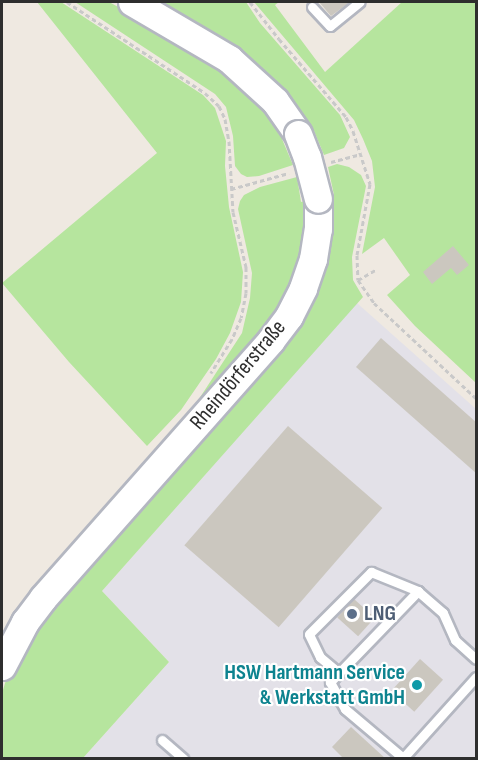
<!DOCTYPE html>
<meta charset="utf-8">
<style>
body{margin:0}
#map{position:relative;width:478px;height:760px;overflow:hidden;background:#efe9e1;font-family:"Sofia Sans Condensed",sans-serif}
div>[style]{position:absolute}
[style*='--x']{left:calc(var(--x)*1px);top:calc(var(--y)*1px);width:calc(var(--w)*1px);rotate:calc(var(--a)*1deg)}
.industrial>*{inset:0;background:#e3e1e8}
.green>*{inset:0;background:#b6e59e}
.building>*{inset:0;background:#cbc7bf;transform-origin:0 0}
.path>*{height:3px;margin-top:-1.5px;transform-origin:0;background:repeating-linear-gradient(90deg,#c9c9c9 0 4.5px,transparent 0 7.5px)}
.roads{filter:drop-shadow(2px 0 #b4b7c1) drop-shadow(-2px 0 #b4b7c1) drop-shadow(0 2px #b4b7c1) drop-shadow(0 -2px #b4b7c1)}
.lane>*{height:9px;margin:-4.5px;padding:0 4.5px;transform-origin:4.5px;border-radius:4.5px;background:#fff}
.secondary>*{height:27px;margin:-13.5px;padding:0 13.5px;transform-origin:13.5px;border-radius:13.5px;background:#fff}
.bridges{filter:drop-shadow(2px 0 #b4b7c1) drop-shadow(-2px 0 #b4b7c1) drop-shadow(0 2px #b4b7c1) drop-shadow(0 -2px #b4b7c1)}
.secondary-bridge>*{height:27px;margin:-13.5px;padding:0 13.5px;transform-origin:13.5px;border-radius:13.5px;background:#fff}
.dots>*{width:16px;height:16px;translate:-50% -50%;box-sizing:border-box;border:3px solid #fff;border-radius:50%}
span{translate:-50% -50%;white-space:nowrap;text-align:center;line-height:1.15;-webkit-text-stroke:4.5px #fff;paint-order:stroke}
.street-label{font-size:22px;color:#2e2e2e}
.service-label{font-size:22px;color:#4e5e75;font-weight:700}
.left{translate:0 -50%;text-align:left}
.culture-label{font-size:22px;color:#0d838f;font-weight:700}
.right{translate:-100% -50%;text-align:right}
.frame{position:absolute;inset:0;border:3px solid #2e2e2e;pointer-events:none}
</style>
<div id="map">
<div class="industrial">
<i style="clip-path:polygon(357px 303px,476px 409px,476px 758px,83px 758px,169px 662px,102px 591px)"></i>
</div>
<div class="green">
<i style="clip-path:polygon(37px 2px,61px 2px,203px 95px,215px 108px,226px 141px,225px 166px,229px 207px,243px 272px,241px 302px,230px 333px,216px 359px,181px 410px,147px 446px,69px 362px,2px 283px,157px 153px)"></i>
<i style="clip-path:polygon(75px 2px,109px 2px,198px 50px,264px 104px,287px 137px,282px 139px,293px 165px,259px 176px,247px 177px,241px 174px,235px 166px,233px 136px,226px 107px,215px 94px)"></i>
<i style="clip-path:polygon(154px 2px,246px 2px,260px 23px,340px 115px,350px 137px,344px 148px,324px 155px,314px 131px,308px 131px)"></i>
<i style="clip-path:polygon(254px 2px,279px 2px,275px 5px,325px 72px,402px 2px,476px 2px,476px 383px,415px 326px,387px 295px,410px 275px,384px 238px,362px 254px,375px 187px,372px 161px,363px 139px,354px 120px)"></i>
<i style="clip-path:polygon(337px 164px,349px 167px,361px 175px,366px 186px,352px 257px,353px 280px,363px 297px,102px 591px,169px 662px,83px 758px,2px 758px,2px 693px,7px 677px,37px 627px,84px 566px,277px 352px,329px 196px,334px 195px,328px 167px)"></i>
<i style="clip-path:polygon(297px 177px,301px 202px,304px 201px,306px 244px,294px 283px,256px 343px,191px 416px,197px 402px,242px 333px,250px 298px,252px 273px,238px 209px,240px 201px,244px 195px,260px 187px)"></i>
</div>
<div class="building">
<i style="clip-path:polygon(319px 2px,350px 2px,331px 16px)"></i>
<i style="clip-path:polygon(453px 246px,469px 265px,457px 275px,451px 268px,432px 284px,423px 272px)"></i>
<i style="clip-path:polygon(381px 338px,477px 423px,477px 474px,356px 367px)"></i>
<i style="left:288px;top:426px;width:125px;height:158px;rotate:41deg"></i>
<i style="left:354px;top:599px;width:28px;height:25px;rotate:42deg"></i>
<i style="left:420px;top:659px;width:31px;height:43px;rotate:42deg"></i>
<i style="clip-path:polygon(351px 727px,386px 759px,344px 759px,332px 747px)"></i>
</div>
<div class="path">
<i style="--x:67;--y:2;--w:165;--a:33.4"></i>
<i style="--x:205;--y:93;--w:19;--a:43"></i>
<i style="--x:219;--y:106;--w:14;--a:65"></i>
<i style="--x:225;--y:119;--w:22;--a:80"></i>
<i style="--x:229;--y:141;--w:71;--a:86.8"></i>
<i style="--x:233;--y:212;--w:57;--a:76.7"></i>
<i style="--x:246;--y:267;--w:26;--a:90"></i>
<i style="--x:246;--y:293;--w:25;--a:101"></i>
<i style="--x:241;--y:318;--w:23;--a:113"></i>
<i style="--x:232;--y:339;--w:40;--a:122"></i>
<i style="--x:250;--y:2;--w:47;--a:51.9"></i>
<i style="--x:279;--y:39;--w:103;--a:49.3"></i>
<i style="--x:346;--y:117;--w:16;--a:63"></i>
<i style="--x:353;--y:131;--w:56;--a:72.2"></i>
<i style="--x:370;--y:184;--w:72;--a:100.4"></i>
<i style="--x:357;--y:255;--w:25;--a:88"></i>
<i style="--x:358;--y:280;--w:28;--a:55"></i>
<i style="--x:374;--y:303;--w:139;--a:43"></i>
<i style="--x:331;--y:162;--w:31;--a:-15"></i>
<i style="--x:231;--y:189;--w:60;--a:-15.4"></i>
<i style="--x:358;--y:280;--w:22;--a:-30"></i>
</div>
<div class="roads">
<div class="lane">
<i style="--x:312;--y:7;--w:26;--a:47"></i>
<i style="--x:330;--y:26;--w:38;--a:-39"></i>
<i style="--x:476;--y:659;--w:28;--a:-138"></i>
<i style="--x:455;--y:640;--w:30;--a:-114"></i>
<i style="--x:443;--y:613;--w:33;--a:-139"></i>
<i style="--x:418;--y:591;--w:127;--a:134"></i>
<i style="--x:330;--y:682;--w:31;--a:61"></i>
<i style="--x:345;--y:709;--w:76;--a:40.2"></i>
<i style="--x:403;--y:758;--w:109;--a:-48"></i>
<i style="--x:339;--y:673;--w:25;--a:-140"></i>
<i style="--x:320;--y:657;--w:25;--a:-116"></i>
<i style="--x:309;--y:634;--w:88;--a:-45"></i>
<i style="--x:371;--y:572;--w:51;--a:22"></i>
<i style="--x:162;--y:740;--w:28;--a:41"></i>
</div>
<div class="secondary">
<i style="--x:132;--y:2;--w:113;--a:30.4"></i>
<i style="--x:229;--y:59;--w:62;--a:42.4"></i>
<i style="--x:275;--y:101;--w:40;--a:55.1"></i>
<i style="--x:2;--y:666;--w:50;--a:-62.4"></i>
<i style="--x:25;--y:622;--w:30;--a:-53"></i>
<i style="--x:43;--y:598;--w:344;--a:-48.5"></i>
<i style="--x:271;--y:340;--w:30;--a:-53"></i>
<i style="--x:289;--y:316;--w:31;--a:-63"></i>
<i style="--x:303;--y:288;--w:31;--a:-71"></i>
<i style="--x:313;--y:259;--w:30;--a:-81"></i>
<i style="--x:318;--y:229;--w:30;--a:-90"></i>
</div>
</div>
<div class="bridges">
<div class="secondary-bridge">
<i style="--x:298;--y:134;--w:25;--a:69"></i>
<i style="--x:307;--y:157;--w:43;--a:75.3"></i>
</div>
</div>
<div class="dots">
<i style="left:352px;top:614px;background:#5c6f8a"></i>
<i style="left:417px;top:685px;background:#0f9aa8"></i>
</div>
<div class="street-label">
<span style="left:238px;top:375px;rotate:-50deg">Rheindörferstraße</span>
</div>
<div class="service-label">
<span class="left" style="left:364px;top:614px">LNG</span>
</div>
<div class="culture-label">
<span class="right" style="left:405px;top:685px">HSW Hartmann Service<br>&amp; Werkstatt GmbH</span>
</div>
<div class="frame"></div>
</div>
